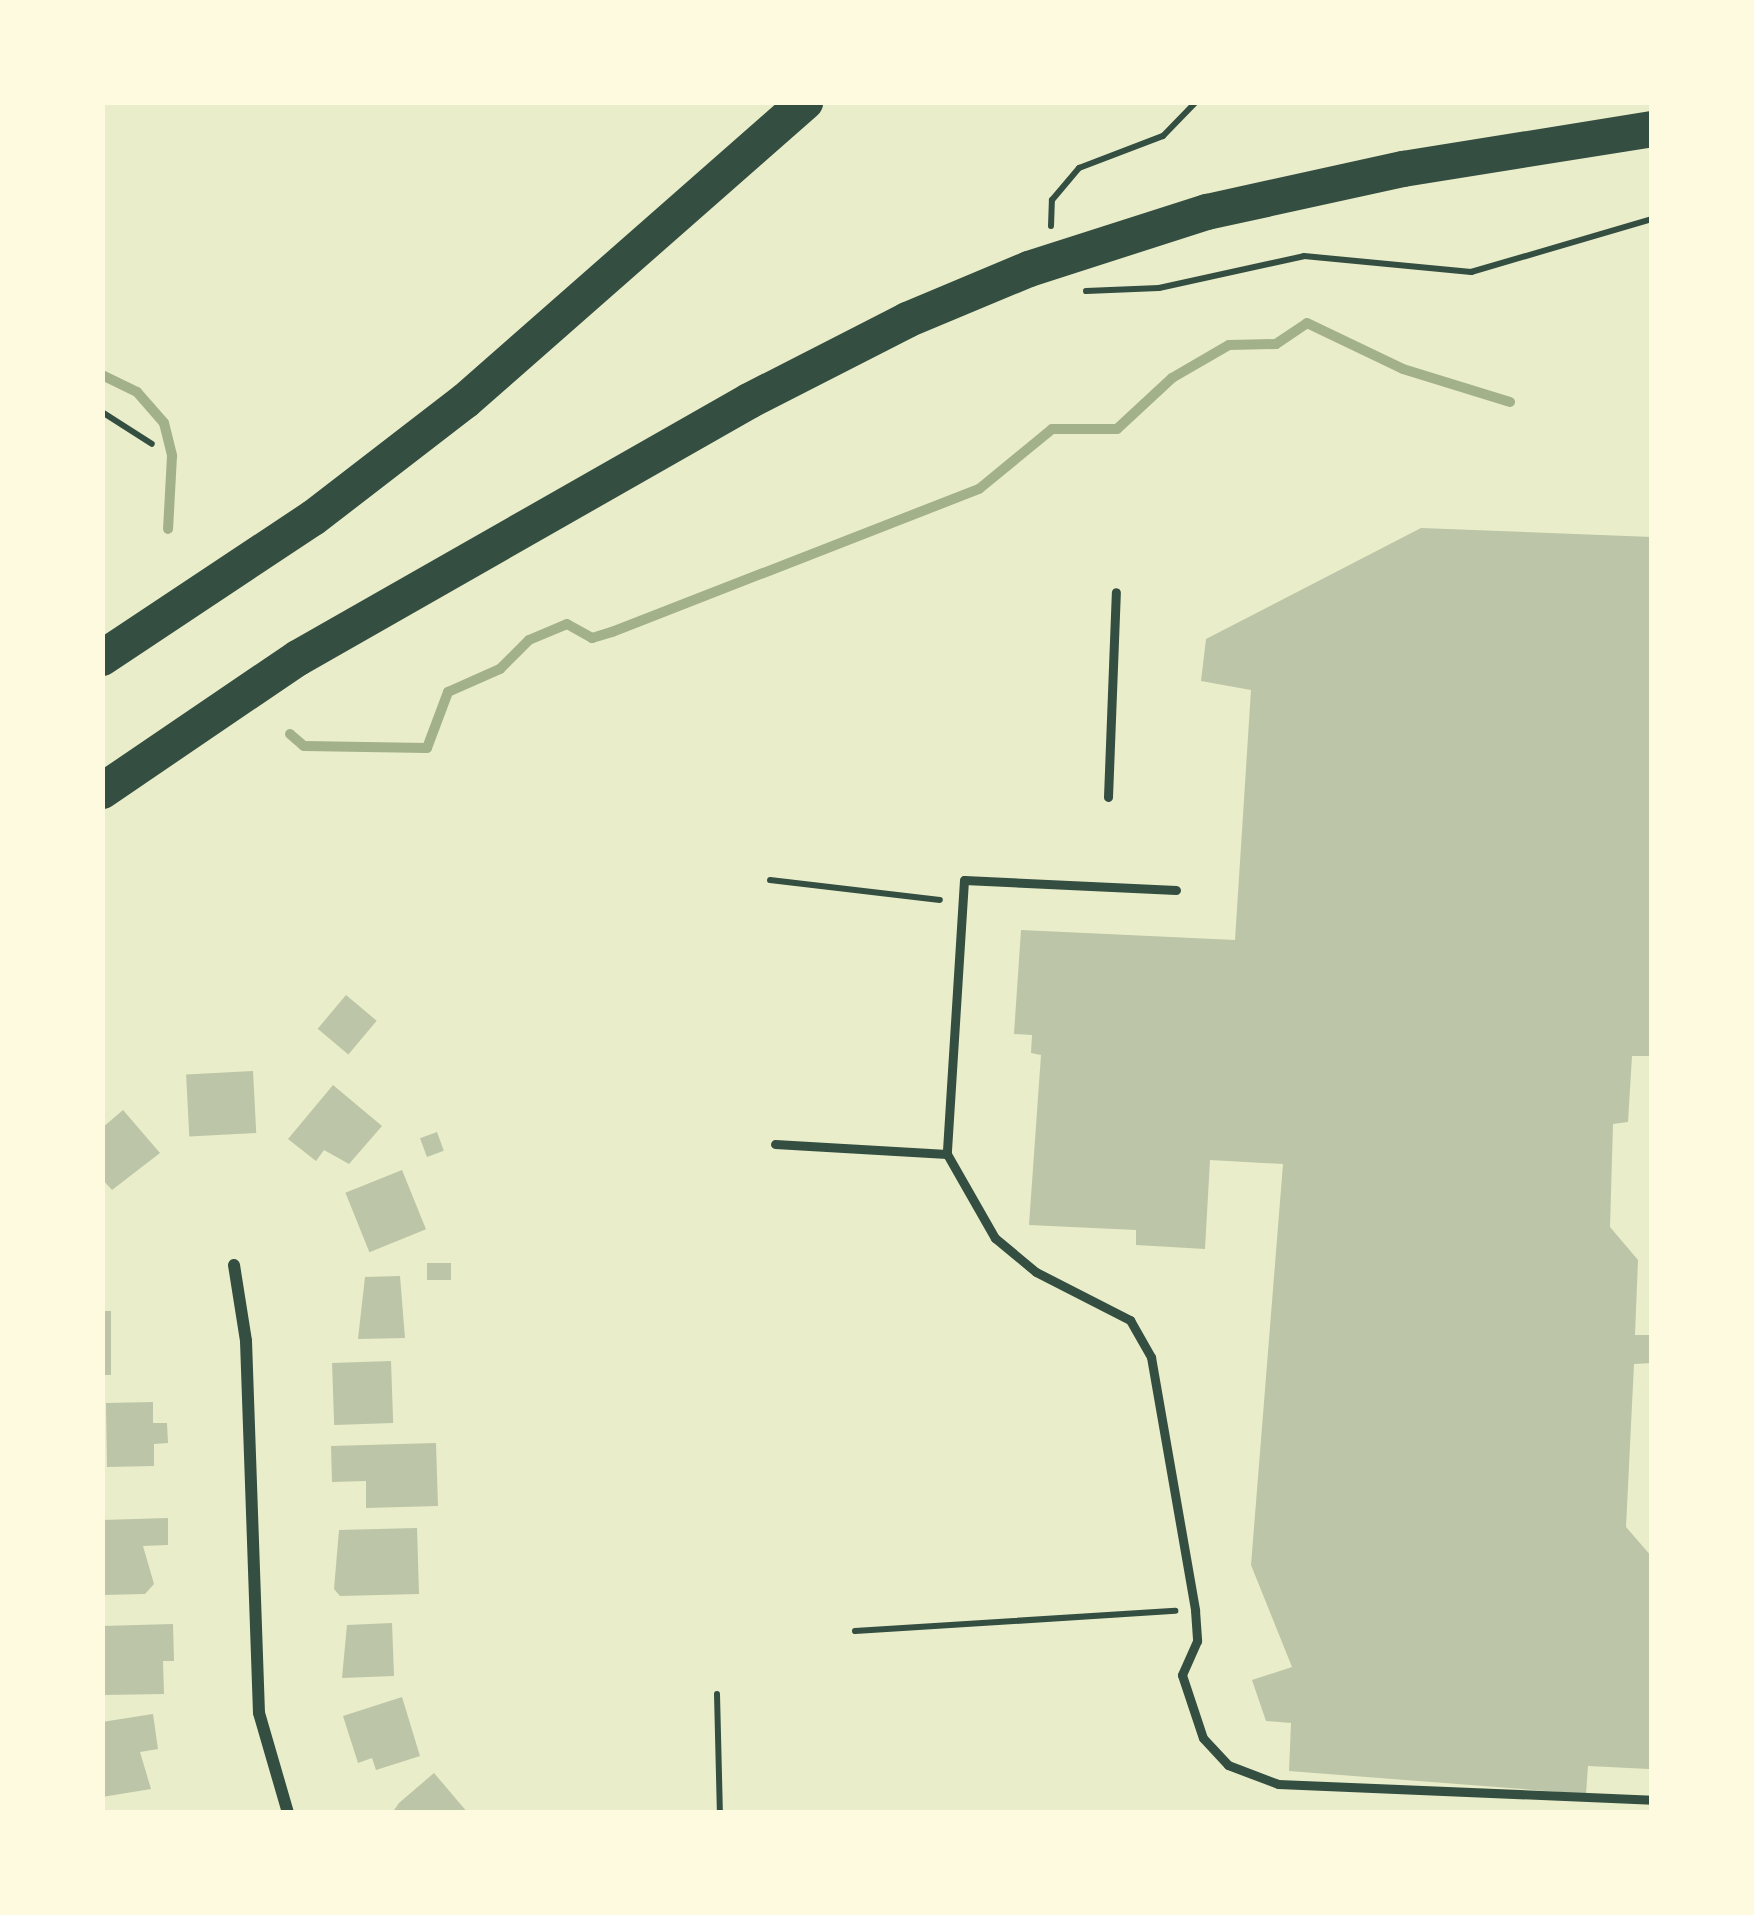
<!DOCTYPE html>
<style>
body{margin:0}
#map{position:relative;width:1754px;height:1915px;overflow:hidden;background:#e9edc9;font-family:"Asap Condensed",sans-serif}
div>[style]{position:absolute}
[style*='--x']{left:calc(var(--x)*1px);top:calc(var(--y)*1px);width:calc(var(--w)*1px);rotate:calc(var(--a)*1deg)}
.stream>*{height:10px;margin:-5px;padding:0 5px;transform-origin:5px;border-radius:5px;background:#a3b18a}
.building>*{inset:0;background:#bcc5a7;transform-origin:0 0}
.path>*{height:6px;margin:-3px;padding:0 3px;transform-origin:3px;border-radius:3px;background:#344e41}
.service>*{height:9px;margin:-4.5px;padding:0 4.5px;transform-origin:4.5px;border-radius:4.5px;background:#344e41}
.minor>*{height:12px;margin:-6px;padding:0 6px;transform-origin:6px;border-radius:6px;background:#344e41}
.motorway>*{height:36px;margin:-18px;padding:0 18px;transform-origin:18px;border-radius:18px;background:#344e41}
span{translate:-50% -50%;white-space:nowrap;text-align:center;line-height:1.15;-webkit-text-stroke:10px #fefae0;paint-order:stroke}
.frame{position:absolute;inset:0;border:105px solid #fefae0;pointer-events:none}
</style>
<div id="map">
<div class="stream">
<i style="--x:102;--y:375;--w:39;--a:26"></i>
<i style="--x:137;--y:392;--w:41;--a:48.9"></i>
<i style="--x:164;--y:423;--w:34;--a:76"></i>
<i style="--x:172;--y:456;--w:73;--a:93.1"></i>
<i style="--x:290;--y:734;--w:18;--a:41"></i>
<i style="--x:304;--y:746;--w:123;--a:0.9"></i>
<i style="--x:427;--y:748;--w:60;--a:-69.4"></i>
<i style="--x:448;--y:692;--w:57;--a:-23.9"></i>
<i style="--x:500;--y:669;--w:41;--a:-45"></i>
<i style="--x:529;--y:640;--w:41;--a:-22.8"></i>
<i style="--x:567;--y:624;--w:29;--a:29"></i>
<i style="--x:592;--y:638;--w:21;--a:-17"></i>
<i style="--x:612;--y:632;--w:394;--a:-21.3"></i>
<i style="--x:979;--y:489;--w:94;--a:-39.4"></i>
<i style="--x:1052;--y:429;--w:65;--a:0"></i>
<i style="--x:1117;--y:429;--w:75;--a:-42.8"></i>
<i style="--x:1172;--y:378;--w:66;--a:-30.1"></i>
<i style="--x:1229;--y:345;--w:47;--a:-1.2"></i>
<i style="--x:1276;--y:344;--w:37;--a:-34"></i>
<i style="--x:1307;--y:323;--w:106;--a:25.6"></i>
<i style="--x:1403;--y:369;--w:112;--a:17.1"></i>
</div>
<div class="building">
<i style="clip-path:polygon(1421px 528px,1652px 537px,1652px 1056px,1632px 1056px,1628px 1122px,1613px 1124px,1610px 1227px,1638px 1260px,1635px 1335px,1652px 1335px,1652px 1363px,1634px 1364px,1626px 1527px,1652px 1557px,1649px 1769px,1588px 1766px,1586px 1794px,1289px 1771px,1291px 1723px,1266px 1721px,1252px 1680px,1292px 1667px,1251px 1565px,1283px 1164px,1210px 1160px,1205px 1249px,1136px 1245px,1136px 1230px,1029px 1225px,1041px 1055px,1031px 1053px,1032px 1035px,1014px 1034px,1021px 930px,1235px 940px,1251px 690px,1201px 681px,1206px 639px)"></i>
<i style="left:346px;top:995px;width:40px;height:44px;rotate:40deg"></i>
<i style="left:253px;top:1071px;width:62px;height:67px;rotate:87deg"></i>
<i style="clip-path:polygon(333px 1085px,382px 1126px,349px 1164px,324px 1150px,316px 1161px,288px 1139px)"></i>
<i style="clip-path:polygon(123px 1110px,160px 1153px,112px 1190px,102px 1179px,102px 1128px)"></i>
<i style="left:437px;top:1132px;width:20px;height:18px;rotate:70deg"></i>
<i style="left:402px;top:1170px;width:64px;height:61px;rotate:68deg"></i>
<i style="left:427px;top:1263px;width:24px;height:17px"></i>
<i style="clip-path:polygon(400px 1276px,405px 1338px,358px 1339px,365px 1277px)"></i>
<i style="left:102px;top:1311px;width:9px;height:64px"></i>
<i style="left:391px;top:1361px;width:62px;height:59px;rotate:88deg"></i>
<i style="clip-path:polygon(153px 1402px,153px 1423px,167px 1423px,168px 1443px,154px 1444px,154px 1466px,107px 1467px,106px 1403px)"></i>
<i style="clip-path:polygon(436px 1443px,438px 1506px,366px 1508px,366px 1481px,332px 1482px,331px 1446px)"></i>
<i style="clip-path:polygon(168px 1518px,168px 1545px,143px 1546px,154px 1584px,145px 1594px,102px 1595px,102px 1520px)"></i>
<i style="clip-path:polygon(417px 1528px,419px 1594px,340px 1596px,334px 1589px,339px 1530px)"></i>
<i style="clip-path:polygon(392px 1623px,394px 1676px,342px 1678px,347px 1625px)"></i>
<i style="clip-path:polygon(173px 1624px,174px 1661px,163px 1661px,164px 1694px,102px 1695px,102px 1626px)"></i>
<i style="clip-path:polygon(402px 1697px,420px 1756px,376px 1770px,372px 1758px,358px 1763px,343px 1716px)"></i>
<i style="clip-path:polygon(153px 1714px,158px 1749px,140px 1752px,151px 1789px,102px 1797px,102px 1722px)"></i>
<i style="clip-path:polygon(434px 1773px,468px 1813px,392px 1813px,399px 1803px)"></i>
</div>
<div class="path">
<i style="--x:1051;--y:226;--w:26;--a:-88"></i>
<i style="--x:1052;--y:200;--w:42;--a:-49.8"></i>
<i style="--x:1079;--y:168;--w:90;--a:-20.9"></i>
<i style="--x:1163;--y:136;--w:47;--a:-45.9"></i>
<i style="--x:1086;--y:291;--w:73;--a:-2.4"></i>
<i style="--x:1159;--y:288;--w:148;--a:-12.4"></i>
<i style="--x:1304;--y:256;--w:168;--a:5.5"></i>
<i style="--x:1471;--y:272;--w:189;--a:-16.3"></i>
<i style="--x:102;--y:412;--w:59;--a:32.6"></i>
<i style="--x:770;--y:880;--w:171;--a:6.7"></i>
<i style="--x:855;--y:1631;--w:321;--a:-3.6"></i>
<i style="--x:717;--y:1694;--w:119;--a:88.6"></i>
</div>
<div class="service">
<i style="--x:1108;--y:797;--w:205;--a:-87.8"></i>
<i style="--x:1176;--y:890;--w:212;--a:-177.3"></i>
<i style="--x:964;--y:880;--w:275;--a:93.6"></i>
<i style="--x:947;--y:1154;--w:97;--a:60.3"></i>
<i style="--x:995;--y:1238;--w:53;--a:39.7"></i>
<i style="--x:1036;--y:1272;--w:106;--a:27.1"></i>
<i style="--x:1130;--y:1320;--w:43;--a:60.4"></i>
<i style="--x:1151;--y:1357;--w:257;--a:80.1"></i>
<i style="--x:1195;--y:1610;--w:31;--a:86"></i>
<i style="--x:1197;--y:1641;--w:37;--a:114"></i>
<i style="--x:1182;--y:1675;--w:66;--a:71.6"></i>
<i style="--x:1203;--y:1738;--w:37;--a:47"></i>
<i style="--x:1228;--y:1765;--w:53;--a:20.8"></i>
<i style="--x:1278;--y:1784;--w:374;--a:2.4"></i>
<i style="--x:775;--y:1144;--w:172;--a:3.3"></i>
</div>
<div class="minor">
<i style="--x:234;--y:1265;--w:77;--a:81"></i>
<i style="--x:246;--y:1341;--w:372;--a:88"></i>
<i style="--x:259;--y:1713;--w:104;--a:73.8"></i>
</div>
<div class="motorway">
<i style="--x:102;--y:658;--w:253;--a:-33.6"></i>
<i style="--x:313;--y:518;--w:192;--a:-37.6"></i>
<i style="--x:465;--y:401;--w:453;--a:-41.3"></i>
<i style="--x:102;--y:791;--w:237;--a:-34.2"></i>
<i style="--x:298;--y:658;--w:519;--a:-29.68"></i>
<i style="--x:749;--y:401;--w:178;--a:-27.1"></i>
<i style="--x:907;--y:320;--w:132;--a:-22.7"></i>
<i style="--x:1029;--y:269;--w:187;--a:-17.8"></i>
<i style="--x:1207;--y:212;--w:201;--a:-12.4"></i>
<i style="--x:1403;--y:169;--w:252;--a:-9.1"></i>
</div>
<div class="frame"></div>
</div>
